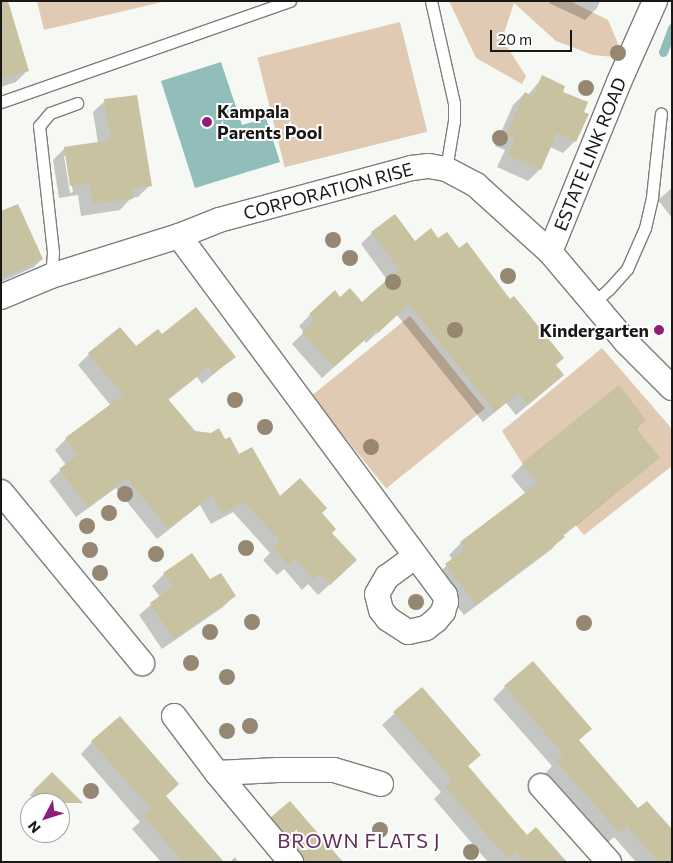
<!DOCTYPE html>
<style>
body{margin:0}
#map{position:relative;width:673px;height:863px;overflow:hidden;background:#f6f8f4;font-family:Commissioner,sans-serif}
div>[style]{position:absolute}
[style*='--x']{left:calc(var(--x)*1px);top:calc(var(--y)*1px);width:calc(var(--w)*1px);rotate:calc(var(--a)*1deg)}
.green>*{inset:0;background:#e0cab3;transform-origin:0 0}
.water>*{inset:0;background:#91bdba}
.shadow>*{inset:0;background:#0003}
.stream>*{height:9px;margin:-4.5px;padding:0 4.5px;transform-origin:4.5px;border-radius:4.5px;background:#91bdba}
.building>*{inset:0;background:#c8c2a0}
.roads{filter:drop-shadow(1px 0 #7d7f7c) drop-shadow(-1px 0 #7d7f7c) drop-shadow(0 1px #7d7f7c) drop-shadow(0 -1px #7d7f7c)}
.service>*{height:11px;margin:-5.5px;padding:0 5.5px;transform-origin:5.5px;border-radius:5.5px;background:#fff}
.minor>*{height:24px;margin:-12px;padding:0 12px;transform-origin:12px;border-radius:12px;background:#fff}
.trees>*{width:16px;height:16px;margin:-8px;border-radius:50%;background:#958772}
.dots>*{width:14px;height:14px;translate:-50% -50%;box-sizing:border-box;border:2px solid #fff;border-radius:50%}
span{translate:-50% -50%;white-space:nowrap;text-align:center;line-height:1.15;-webkit-text-stroke:4px #fff;paint-order:stroke}
.poi-label{font-size:18px;color:#181817;font-weight:700}
.left{translate:0 -50%;text-align:left}
.right{translate:-100% -50%;text-align:right}
.street-label{font-size:18px;color:#181817}
.quarter-label{font-size:20px;color:#652d59;letter-spacing:1px}
.frame{position:absolute;inset:0;border:2px solid #181817;pointer-events:none}
.north{position:absolute;left:20px;top:793px;width:50px;height:50px;box-sizing:border-box;background:#fff;border:1px solid #a3a3a2;border-radius:50%;rotate:230deg;font-size:14px;font-weight:700;line-height:20px;text-align:center;color:#181817}
.north::after{content:'';display:block;margin:auto;width:18px;height:22px;background:#901c7c;clip-path:polygon(50% 0,100% 100%,50% 72%,0 100%)}
.scale{position:absolute;left:490px;top:30px;width:82px;height:22px;box-sizing:border-box;border:2px solid #181817;border-top:0;padding-left:6px;font-size:15px;line-height:18px;white-space:nowrap;color:#181817;-webkit-text-stroke:4px #fff;paint-order:stroke}
</style>
<div id="map">
<div class="green">
<i style="clip-path:polygon(37px 1px,166px 1px,44px 30px)"></i>
<i style="clip-path:polygon(449px 1px,570px 1px,608px 20px,624px 58px,593px 55px,556px 41px,514px 3px,502px 39px,526px 76px,522px 84px,476px 58px)"></i>
<i style="left:400px;top:22px;width:113px;height:147px;rotate:76deg"></i>
<i style="left:410px;top:316px;width:119px;height:127px;rotate:51deg"></i>
<i style="clip-path:polygon(602px 348px,672px 429px,672px 466px,584px 535px,522px 463px,502px 431px)"></i>
</div>
<div class="water">
<i style="clip-path:polygon(221px 62px,242px 125px,266px 118px,280px 162px,195px 188px,161px 81px)"></i>
</div>
<div class="shadow">
<i style="clip-path:polygon(1px 1px,28px 70px,16px 82px,1px 87px)"></i>
<i style="clip-path:polygon(549px 1px,600px 1px,597px 8px,585px 20px,549px 3px)"></i>
<i style="clip-path:polygon(543px 77px,582px 112px,575px 141px,563px 153px,550px 147px,540px 169px,528px 181px,497px 167px,505px 150px,495px 146px,513px 105px,525px 93px,528px 95px)"></i>
<i style="clip-path:polygon(evenodd,105px 101px,150px 185px,138px 197px,131px 198px,120px 210px,81px 216px,78px 195px,59px 198px,53px 160px,65px 148px,98px 143px,93px 112px,105px 101px,64px 156px,67px 156px,73px 192px,70px 193px,64px 156px)"></i>
<i style="clip-path:polygon(672px 188px,672px 218px,658px 200px)"></i>
<i style="clip-path:polygon(1px 213px,42px 259px,34px 267px,1px 282px)"></i>
<i style="clip-path:polygon(372px 233px,414px 243px,438px 240px,563px 375px,516px 415px,506px 403px,483px 422px,397px 315px,366px 343px,364px 340px,322px 378px,292px 344px,304px 332px,299px 326px,310px 315px,340px 299px,362px 304px,388px 281px,361px 244px)"></i>
<i style="clip-path:polygon(162px 336px,234px 357px,202px 384px,197px 377px,168px 400px,194px 432px,224px 441px,279px 498px,321px 513px,331px 533px,345px 571px,318px 595px,308px 584px,302px 590px,284px 569px,277px 575px,263px 560px,270px 553px,233px 512px,211px 524px,200px 505px,157px 539px,116px 488px,76px 517px,49px 481px,66px 465px,55px 450px,66px 439px,111px 406px,78px 365px,89px 354px,136px 348px)"></i>
<i style="clip-path:polygon(645px 420px,636px 429px,659px 458px,563px 536px,552px 549px,464px 615px,434px 577px,453px 560px,449px 555px,461px 543px,526px 494px,511px 476px,523px 464px)"></i>
<i style="clip-path:polygon(164px 574px,210px 581px,235px 595px,223px 607px,162px 649px,139px 615px,160px 597px,152px 586px)"></i>
<i style="clip-path:polygon(505px 687px,672px 862px,636px 862px,614px 837px,606px 844px,545px 774px,552px 766px,493px 699px)"></i>
<i style="clip-path:polygon(421px 689px,467px 767px,527px 836px,565px 862px,488px 862px,434px 799px,441px 792px,382px 725px)"></i>
<i style="clip-path:polygon(92px 742px,222px 862px,161px 862px,132px 829px,140px 822px,81px 754px)"></i>
<i style="clip-path:polygon(52px 773px,72px 793px,60px 805px,60px 803px,38px 803px,30px 795px)"></i>
<i style="clip-path:polygon(272px 818px,341px 862px,287px 862px,261px 830px)"></i>
<i style="clip-path:polygon(235px 857px,238px 862px,230px 862px)"></i>
</div>
<div class="stream">
<i style="--x:663;--y:52;--w:26;--a:-69"></i>
</div>
<div class="building">
<i style="clip-path:polygon(1px 1px,8px 1px,29px 71px,1px 79px)"></i>
<i style="clip-path:polygon(542px 75px,565px 86px,563px 92px,588px 102px,584px 112px,589px 114px,576px 142px,557px 133px,541px 170px,508px 155px,515px 138px,506px 134px,525px 92px,533px 96px)"></i>
<i style="clip-path:polygon(137px 95px,152px 186px,131px 189px,133px 199px,93px 204px,90px 183px,70px 186px,64px 147px,111px 140px,104px 99px)"></i>
<i style="clip-path:polygon(18px 204px,43px 259px,1px 278px,1px 211px)"></i>
<i style="clip-path:polygon(395px 214px,415px 241px,431px 228px,438px 238px,447px 232px,459px 248px,467px 242px,510px 299px,514px 296px,564px 358px,556px 365px,564px 375px,528px 405px,518px 393px,495px 412px,409px 304px,378px 333px,376px 330px,334px 367px,302px 332px,315px 320px,309px 314px,335px 290px,340px 297px,350px 288px,362px 302px,399px 269px,371px 232px)"></i>
<i style="clip-path:polygon(196px 307px,236px 357px,213px 374px,208px 367px,168px 399px,195px 431px,211px 433px,219px 428px,225px 439px,230px 437px,239px 454px,252px 447px,280px 496px,300px 478px,327px 508px,322px 513px,336px 529px,332px 533px,357px 560px,330px 585px,320px 574px,314px 580px,296px 559px,288px 565px,273px 548px,280px 541px,244px 502px,223px 514px,212px 495px,168px 529px,127px 478px,88px 507px,59px 469px,78px 455px,65px 438px,123px 395px,88px 353px,120px 327px,136px 346px,158px 329px,162px 334px)"></i>
<i style="clip-path:polygon(619px 385px,646px 420px,636px 428px,660px 458px,563px 535px,565px 537px,476px 605px,445px 564px,465px 549px,460px 542px,538px 483px,522px 463px)"></i>
<i style="clip-path:polygon(192px 553px,210px 579px,221px 573px,236px 596px,174px 639px,150px 603px,173px 586px,163px 573px)"></i>
<i style="clip-path:polygon(533px 661px,592px 729px,579px 740px,638px 808px,647px 801px,672px 829px,672px 862px,658px 862px,627px 826px,619px 833px,556px 761px,563px 754px,504px 686px)"></i>
<i style="clip-path:polygon(422px 687px,481px 755px,468px 766px,527px 835px,536px 827px,567px 862px,524px 862px,516px 852px,508px 859px,445px 787px,452px 780px,393px 712px)"></i>
<i style="clip-path:polygon(120px 716px,179px 784px,166px 796px,224px 862px,183px 862px,143px 816px,151px 809px,91px 741px)"></i>
<i style="clip-path:polygon(52px 772px,83px 803px,46px 803px,33px 791px)"></i>
<i style="clip-path:polygon(290px 801px,343px 862px,304px 862px,302px 853px,271px 817px)"></i>
</div>
<div class="roads">
<div class="service">
<i style="--x:431;--y:1;--w:105;--a:77.3"></i>
<i style="--x:454;--y:103;--w:18;--a:90"></i>
<i style="--x:454;--y:121;--w:49;--a:99.5"></i>
<i style="--x:1;--y:102;--w:306;--a:-19.3"></i>
<i style="--x:51;--y:276;--w:24;--a:-85"></i>
<i style="--x:53;--y:252;--w:127;--a:-96.3"></i>
<i style="--x:39;--y:126;--w:17;--a:-50"></i>
<i style="--x:50;--y:113;--w:29;--a:-20"></i>
<i style="--x:593;--y:303;--w:21;--a:-41"></i>
<i style="--x:609;--y:289;--w:27;--a:-48"></i>
<i style="--x:627;--y:269;--w:45;--a:-66.3"></i>
<i style="--x:645;--y:228;--w:32;--a:-77"></i>
<i style="--x:652;--y:197;--w:84;--a:-83.9"></i>
</div>
<div class="minor">
<i style="--x:179;--y:236;--w:447;--a:53.5"></i>
<i style="--x:445;--y:595;--w:7;--a:82"></i>
<i style="--x:446;--y:602;--w:10;--a:107"></i>
<i style="--x:443;--y:612;--w:11;--a:131"></i>
<i style="--x:436;--y:620;--w:13;--a:141"></i>
<i style="--x:426;--y:628;--w:18;--a:167"></i>
<i style="--x:408;--y:632;--w:24;--a:-147"></i>
<i style="--x:388;--y:619;--w:11;--a:-128"></i>
<i style="--x:381;--y:610;--w:16;--a:-104"></i>
<i style="--x:377;--y:594;--w:20;--a:-60"></i>
<i style="--x:387;--y:577;--w:34;--a:-36"></i>
<i style="--x:550;--y:252;--w:183;--a:-67.9"></i>
<i style="--x:619;--y:82;--w:89;--a:-66"></i>
<i style="--x:1;--y:297;--w:54;--a:-22.8"></i>
<i style="--x:51;--y:276;--w:134;--a:-17.4"></i>
<i style="--x:179;--y:236;--w:43;--a:-21.8"></i>
<i style="--x:219;--y:220;--w:200;--a:-15.1"></i>
<i style="--x:412;--y:168;--w:17;--a:-7"></i>
<i style="--x:429;--y:166;--w:17;--a:10"></i>
<i style="--x:446;--y:169;--w:34;--a:28"></i>
<i style="--x:476;--y:185;--w:100;--a:42.2"></i>
<i style="--x:550;--y:252;--w:118;--a:49.8"></i>
<i style="--x:626;--y:342;--w:65;--a:45"></i>
<i style="--x:1;--y:492;--w:222;--a:50.5"></i>
<i style="--x:174;--y:716;--w:71;--a:53"></i>
<i style="--x:217;--y:773;--w:116;--a:50.3"></i>
<i style="--x:217;--y:773;--w:61;--a:-2.8"></i>
<i style="--x:278;--y:770;--w:56;--a:0"></i>
<i style="--x:334;--y:770;--w:49;--a:16.6"></i>
<i style="--x:541;--y:786;--w:102;--a:48.2"></i>
</div>
</div>
<div class="trees">
<i style="left:618px;top:53px"></i>
<i style="left:586px;top:88px"></i>
<i style="left:500px;top:138px"></i>
<i style="left:333px;top:240px"></i>
<i style="left:350px;top:258px"></i>
<i style="left:508px;top:276px"></i>
<i style="left:393px;top:282px"></i>
<i style="left:455px;top:330px"></i>
<i style="left:235px;top:400px"></i>
<i style="left:265px;top:427px"></i>
<i style="left:371px;top:447px"></i>
<i style="left:125px;top:494px"></i>
<i style="left:109px;top:513px"></i>
<i style="left:87px;top:526px"></i>
<i style="left:246px;top:548px"></i>
<i style="left:90px;top:550px"></i>
<i style="left:156px;top:554px"></i>
<i style="left:100px;top:573px"></i>
<i style="left:416px;top:602px"></i>
<i style="left:252px;top:622px"></i>
<i style="left:584px;top:623px"></i>
<i style="left:210px;top:632px"></i>
<i style="left:191px;top:663px"></i>
<i style="left:227px;top:677px"></i>
<i style="left:250px;top:726px"></i>
<i style="left:227px;top:731px"></i>
<i style="left:91px;top:791px"></i>
<i style="left:380px;top:830px"></i>
<i style="left:471px;top:852px"></i>
</div>
<div class="dots">
<i style="left:207px;top:122px;background:#901c7c"></i>
<i style="left:659px;top:330px;background:#901c7c"></i>
</div>
<div class="poi-label">
<span class="left" style="left:217px;top:122px">Kampala<br>Parents Pool</span>
<span class="right" style="left:649px;top:330px">Kindergarten</span>
</div>
<div class="street-label">
<span style="left:590px;top:154px;rotate:-68deg">ESTATE LINK ROAD</span>
<span style="left:328px;top:191px;rotate:-15deg">CORPORATION RISE</span>
</div>
<div class="quarter-label">
<span style="left:359px;top:840px">BROWN FLATS J</span>
</div>
<div class="frame"></div>
<div class="north">N</div>
<div class="scale">20 m</div>
</div>
